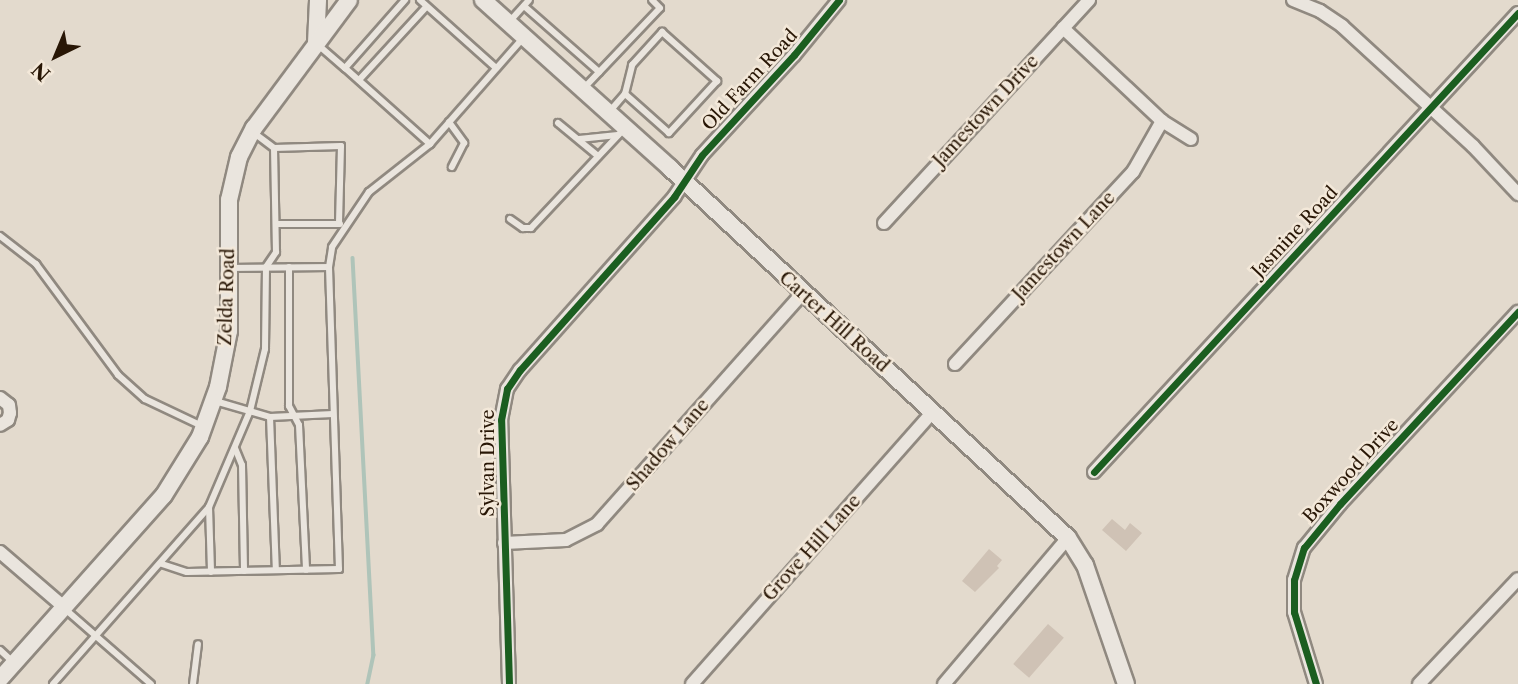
<!DOCTYPE html>
<style>
body{margin:0}
#map{position:relative;width:1518px;height:684px;overflow:hidden;background:#e3dacd;font-family:"Libre Caslon Text",serif}
div>[style]{position:absolute}
[style*='--x']{left:calc(var(--x)*1px);top:calc(var(--y)*1px);width:calc(var(--w)*1px);rotate:calc(var(--a)*1deg)}
.stream>*{height:3.5px;margin:-1.75px;padding:0 1.75px;transform-origin:1.75px;border-radius:1.75px;background:#afc4b9}
.building>*{inset:0;background:#cfc2b5;transform-origin:0 0}
.roads{filter:drop-shadow(2px 0 #908980) drop-shadow(-2px 0 #908980) drop-shadow(0 2px #908980) drop-shadow(0 -2px #908980)}
.lane>*{height:6px;margin:-3px;padding:0 3px;transform-origin:3px;border-radius:3px;background:#eae5de}
.street>*{height:12px;margin:-6px;padding:0 6px;transform-origin:6px;border-radius:6px;background:#eae5de}
.secondary>*{height:16px;margin:-8px;padding:0 8px;transform-origin:8px;border-radius:8px;background:#eae5de}
.cycleway>*{height:7px;margin:-3.5px;padding:0 3.5px;transform-origin:3.5px;border-radius:3.5px;background:#1b5e20}
span{translate:-50% -50%;white-space:nowrap;text-align:center;line-height:1.15;-webkit-text-stroke:5px #f3e8d9;paint-order:stroke}
.street-label{font-size:18px;color:#281605}
.north{position:absolute;left:21px;top:21px;width:70px;height:70px;-webkit-text-stroke:5px #f3e8d9;paint-order:stroke;rotate:223deg;font-size:19px;font-weight:700;line-height:28px;text-align:center;color:#281605}
.north::after{content:'';display:block;margin:auto;width:24px;height:32px;background:#281605;clip-path:polygon(50% 0,100% 100%,50% 72%,0 100%)}
</style>
<div id="map">
<div class="stream">
<i style="--x:353;--y:258;--w:398;--a:87"></i>
<i style="--x:374;--y:655;--w:30;--a:102"></i>
</div>
<div class="building">
<i style="clip-path:polygon(1112px 519px,1125px 530px,1130px 523px,1142px 533px,1126px 551px,1102px 530px)"></i>
<i style="clip-path:polygon(989px 549px,1002px 560px,997px 566px,999px 568px,975px 592px,962px 581px)"></i>
<i style="left:1048px;top:624px;width:21px;height:53px;rotate:41deg"></i>
</div>
<div class="roads">
<div class="lane">
<i style="--x:420;--y:0;--w:102;--a:41.8"></i>
<i style="--x:524;--y:6;--w:100;--a:41.3"></i>
<i style="--x:510;--y:21;--w:28;--a:-48"></i>
<i style="--x:317;--y:44;--w:37;--a:41"></i>
<i style="--x:345;--y:68;--w:91;--a:-48.6"></i>
<i style="--x:345;--y:68;--w:114;--a:41.8"></i>
<i style="--x:359;--y:80;--w:100;--a:-47.4"></i>
<i style="--x:584;--y:88;--w:110;--a:-46.5"></i>
<i style="--x:660;--y:8;--w:11;--a:-135"></i>
<i style="--x:610;--y:111;--w:23;--a:-49"></i>
<i style="--x:625;--y:94;--w:30;--a:-76"></i>
<i style="--x:632;--y:65;--w:45;--a:-47.7"></i>
<i style="--x:662;--y:32;--w:74;--a:41.7"></i>
<i style="--x:717;--y:81;--w:71;--a:132.7"></i>
<i style="--x:669;--y:133;--w:59;--a:-138.4"></i>
<i style="--x:449;--y:122;--w:26;--a:54"></i>
<i style="--x:464;--y:143;--w:27;--a:117"></i>
<i style="--x:558;--y:123;--w:52;--a:39.5"></i>
<i style="--x:579;--y:139;--w:39;--a:-6"></i>
<i style="--x:274;--y:148;--w:67;--a:-1.7"></i>
<i style="--x:341;--y:146;--w:77;--a:91.5"></i>
<i style="--x:510;--y:219;--w:16;--a:35"></i>
<i style="--x:523;--y:228;--w:8;--a:0"></i>
<i style="--x:531;--y:228;--w:136;--a:-46.8"></i>
<i style="--x:276;--y:224;--w:64;--a:0"></i>
<i style="--x:0;--y:236;--w:46;--a:37.9"></i>
<i style="--x:36;--y:264;--w:138;--a:53.5"></i>
<i style="--x:118;--y:375;--w:36;--a:42"></i>
<i style="--x:145;--y:399;--w:63;--a:25.3"></i>
<i style="--x:289;--y:267;--w:139;--a:90"></i>
<i style="--x:289;--y:406;--w:21;--a:62"></i>
<i style="--x:299;--y:425;--w:145;--a:87.2"></i>
<i style="--x:231;--y:268;--w:98;--a:-0.6"></i>
<i style="--x:215;--y:401;--w:57;--a:16.2"></i>
<i style="--x:270;--y:417;--w:63;--a:-2.7"></i>
<i style="--x:270;--y:417;--w:153;--a:87.8"></i>
<i style="--x:235;--y:448;--w:18;--a:68"></i>
<i style="--x:242;--y:465;--w:106;--a:88.9"></i>
<i style="--x:209;--y:507;--w:65;--a:88.2"></i>
<i style="--x:162;--y:564;--w:26;--a:18"></i>
<i style="--x:187;--y:572;--w:152;--a:-1.1"></i>
<i style="--x:339;--y:569;--w:302;--a:-91.9"></i>
<i style="--x:329;--y:267;--w:20;--a:-81"></i>
<i style="--x:332;--y:247;--w:66;--a:-56.1"></i>
<i style="--x:369;--y:192;--w:78;--a:-38.2"></i>
<i style="--x:430;--y:144;--w:141;--a:-48.7"></i>
<i style="--x:65;--y:609;--w:114;--a:41.1"></i>
<i style="--x:0;--y:650;--w:18;--a:43"></i>
<i style="--x:53;--y:684;--w:236;--a:-48.6"></i>
<i style="--x:209;--y:507;--w:104;--a:-66.9"></i>
<i style="--x:250;--y:411;--w:64;--a:-76.4"></i>
<i style="--x:265;--y:349;--w:82;--a:-89.3"></i>
<i style="--x:266;--y:267;--w:18;--a:-56"></i>
<i style="--x:276;--y:252;--w:104;--a:-91.1"></i>
<i style="--x:274;--y:148;--w:26;--a:-143"></i>
<i style="--x:193;--y:684;--w:40;--a:-82.9"></i>
</div>
<div class="street">
<i style="--x:1293;--y:0;--w:29;--a:22"></i>
<i style="--x:1320;--y:11;--w:27;--a:34"></i>
<i style="--x:1342;--y:26;--w:178;--a:42.5"></i>
<i style="--x:1473;--y:146;--w:66;--a:46.8"></i>
<i style="--x:1063;--y:28;--w:136;--a:43.2"></i>
<i style="--x:1162;--y:121;--w:34;--a:32"></i>
<i style="--x:884;--y:223;--w:303;--a:-47.4"></i>
<i style="--x:955;--y:364;--w:262;--a:-47.2"></i>
<i style="--x:1133;--y:172;--w:59;--a:-60.4"></i>
<i style="--x:0;--y:398;--w:11;--a:38"></i>
<i style="--x:9;--y:405;--w:8;--a:83"></i>
<i style="--x:10;--y:413;--w:7;--a:106"></i>
<i style="--x:8;--y:420;--w:9;--a:148"></i>
<i style="--x:1094;--y:472;--w:625;--a:-47.27"></i>
<i style="--x:504;--y:543;--w:62;--a:-2.8"></i>
<i style="--x:566;--y:540;--w:35;--a:-27"></i>
<i style="--x:597;--y:524;--w:310;--a:-48.3"></i>
<i style="--x:0;--y:552;--w:84;--a:40.7"></i>
<i style="--x:509;--y:684;--w:264;--a:-91.7"></i>
<i style="--x:501;--y:420;--w:32;--a:-79"></i>
<i style="--x:507;--y:389;--w:23;--a:-56"></i>
<i style="--x:520;--y:370;--w:232;--a:-48.3"></i>
<i style="--x:674;--y:197;--w:50;--a:-56.3"></i>
<i style="--x:702;--y:155;--w:136;--a:-47.4"></i>
<i style="--x:794;--y:55;--w:71;--a:-50.7"></i>
<i style="--x:692;--y:684;--w:362;--a:-48.5"></i>
<i style="--x:944;--y:684;--w:192;--a:-49.7"></i>
<i style="--x:1316;--y:684;--w:75;--a:-107"></i>
<i style="--x:1294;--y:612;--w:32;--a:-90"></i>
<i style="--x:1294;--y:580;--w:34;--a:-73"></i>
<i style="--x:1304;--y:548;--w:57;--a:-50.7"></i>
<i style="--x:1340;--y:504;--w:262;--a:-47.2"></i>
<i style="--x:1419;--y:684;--w:144;--a:-46.7"></i>
</div>
<div class="secondary">
<i style="--x:483;--y:0;--w:251;--a:41.9"></i>
<i style="--x:670;--y:168;--w:543;--a:42.91"></i>
<i style="--x:1068;--y:538;--w:32;--a:58"></i>
<i style="--x:1085;--y:565;--w:126;--a:71"></i>
<i style="--x:316;--y:43;--w:43;--a:-87.3"></i>
<i style="--x:0;--y:679;--w:246;--a:-48.3"></i>
<i style="--x:164;--y:495;--w:68;--a:-58.2"></i>
<i style="--x:200;--y:437;--w:53;--a:-70.2"></i>
<i style="--x:218;--y:387;--w:57;--a:-78.9"></i>
<i style="--x:229;--y:331;--w:131;--a:-90"></i>
<i style="--x:229;--y:200;--w:44;--a:-76.9"></i>
<i style="--x:239;--y:157;--w:33;--a:-63"></i>
<i style="--x:254;--y:128;--w:159;--a:-53.4"></i>
</div>
</div>
<div class="cycleway">
<i style="--x:1094;--y:472;--w:625;--a:-47.27"></i>
<i style="--x:509;--y:684;--w:264;--a:-91.7"></i>
<i style="--x:501;--y:420;--w:32;--a:-79"></i>
<i style="--x:507;--y:389;--w:23;--a:-56"></i>
<i style="--x:520;--y:370;--w:232;--a:-48.3"></i>
<i style="--x:674;--y:197;--w:50;--a:-56.3"></i>
<i style="--x:702;--y:155;--w:136;--a:-47.4"></i>
<i style="--x:794;--y:55;--w:71;--a:-50.7"></i>
<i style="--x:1316;--y:684;--w:75;--a:-107"></i>
<i style="--x:1294;--y:612;--w:32;--a:-90"></i>
<i style="--x:1294;--y:580;--w:34;--a:-73"></i>
<i style="--x:1304;--y:548;--w:57;--a:-50.7"></i>
<i style="--x:1340;--y:504;--w:262;--a:-47.2"></i>
</div>
<div class="street-label">
<span style="left:750px;top:80px;rotate:-47deg">Old Farm Road</span>
<span style="left:986px;top:111px;rotate:-47deg">Jamestown Drive</span>
<span style="left:1295px;top:232px;rotate:-47deg">Jasmine Road</span>
<span style="left:1064px;top:246px;rotate:-47deg">Jamestown Lane</span>
<span style="left:227px;top:297px;rotate:-88deg">Zelda Road</span>
<span style="left:834px;top:322px;rotate:42deg">Carter Hill Road</span>
<span style="left:668px;top:445px;rotate:-49deg">Shadow Lane</span>
<span style="left:488px;top:463px;rotate:-90deg">Sylvan Drive</span>
<span style="left:1351px;top:471px;rotate:-48deg">Boxwood Drive</span>
<span style="left:812px;top:548px;rotate:-48deg">Grove Hill Lane</span>
</div>
<div class="north">N</div>
</div>
